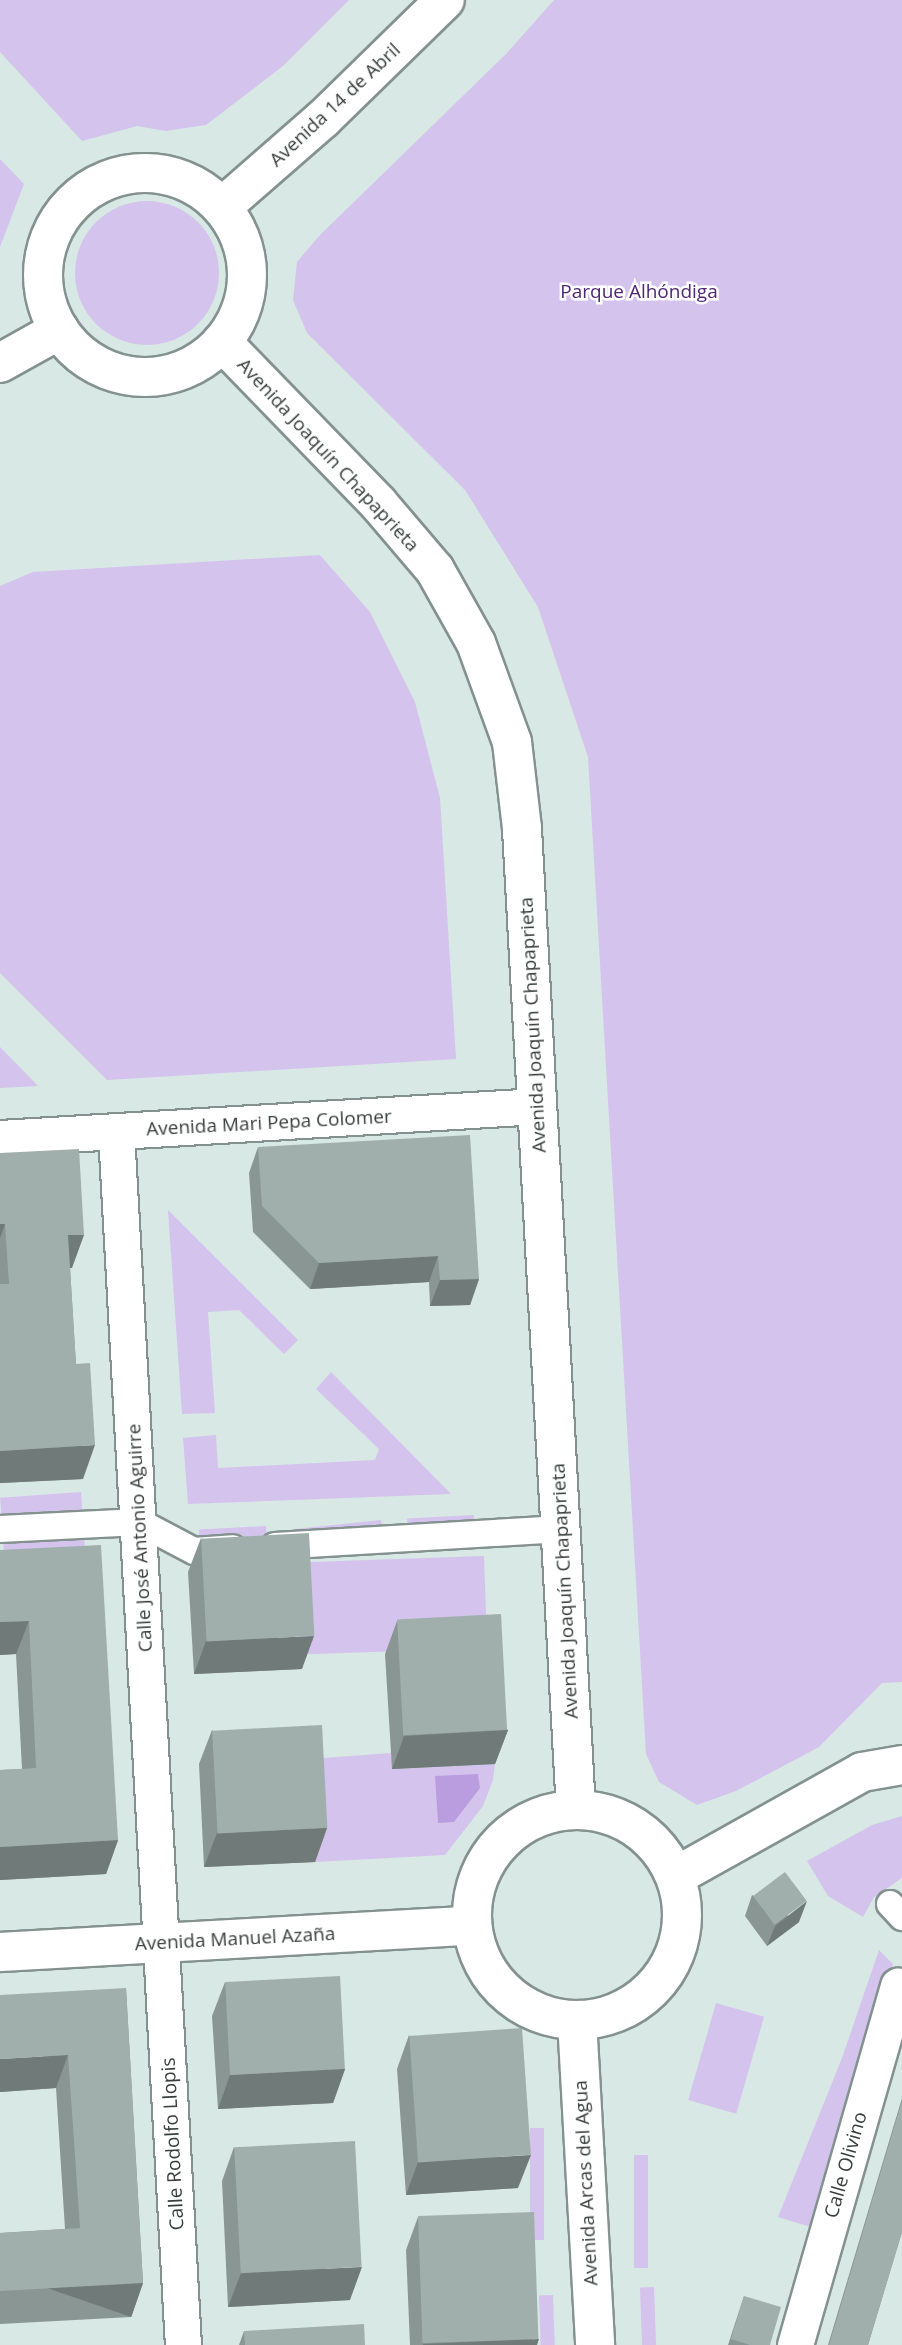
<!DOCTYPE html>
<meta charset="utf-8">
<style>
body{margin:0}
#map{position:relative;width:902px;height:2345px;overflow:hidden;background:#d8e8e4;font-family:"Open Sans",sans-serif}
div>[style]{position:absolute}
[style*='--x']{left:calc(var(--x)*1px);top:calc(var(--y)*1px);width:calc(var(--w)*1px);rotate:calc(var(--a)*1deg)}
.green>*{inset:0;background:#d4c3ec;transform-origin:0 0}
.round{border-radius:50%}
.water>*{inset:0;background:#ba9dde}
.roads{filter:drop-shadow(2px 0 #83928f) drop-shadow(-2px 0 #83928f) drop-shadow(0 2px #83928f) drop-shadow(0 -2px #83928f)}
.pedestrian>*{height:26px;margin:-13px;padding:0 13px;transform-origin:13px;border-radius:13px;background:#fff}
.minor>*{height:35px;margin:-17.5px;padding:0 17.5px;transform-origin:17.5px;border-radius:17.5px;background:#fff}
.tertiary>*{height:38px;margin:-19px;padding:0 19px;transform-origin:19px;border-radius:19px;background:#fff}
.tertiary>.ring{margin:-19px;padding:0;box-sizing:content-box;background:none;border:38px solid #fff;border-radius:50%}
.wall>*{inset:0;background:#8a9694}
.shaded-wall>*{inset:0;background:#707a78;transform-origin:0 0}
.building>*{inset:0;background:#a0afac;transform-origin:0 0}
span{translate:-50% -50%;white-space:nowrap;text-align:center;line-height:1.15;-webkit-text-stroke:5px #fff;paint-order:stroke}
.street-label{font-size:19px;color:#373e3c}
.park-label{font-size:19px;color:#4e2774}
</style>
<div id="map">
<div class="green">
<i style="clip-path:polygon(0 0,349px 0,283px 66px,206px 125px,166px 131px,137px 126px,82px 141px,0 52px)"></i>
<i style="clip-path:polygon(554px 0,902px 0,902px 1682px,882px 1683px,819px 1747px,736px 1791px,697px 1805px,659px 1782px,646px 1754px,588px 757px,538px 607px,465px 490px,307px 333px,293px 300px,297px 262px,319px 236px,506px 54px)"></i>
<i style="clip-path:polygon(0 159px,24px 184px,0 247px)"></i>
<i class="round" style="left:75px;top:201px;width:144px;height:144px"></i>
<i style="clip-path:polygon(320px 555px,370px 612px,415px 702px,440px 798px,456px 1059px,107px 1080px,0 973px,0 586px,33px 572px)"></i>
<i style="clip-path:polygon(0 1047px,38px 1086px,0 1088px)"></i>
<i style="clip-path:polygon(168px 1210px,298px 1340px,284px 1354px,239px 1310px,208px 1312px,215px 1413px,182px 1414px)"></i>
<i style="clip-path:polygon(331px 1372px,451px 1494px,188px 1504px,183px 1438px,216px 1435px,218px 1468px,375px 1460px,379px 1449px,316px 1389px)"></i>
<i style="left:81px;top:1492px;width:62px;height:81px;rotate:86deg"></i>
<i style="left:474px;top:1515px;width:19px;height:67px;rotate:87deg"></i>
<i style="left:381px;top:1520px;width:19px;height:88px;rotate:84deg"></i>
<i style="left:266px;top:1526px;width:19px;height:67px;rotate:87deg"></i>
<i style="left:484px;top:1556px;width:92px;height:187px;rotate:88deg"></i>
<i style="clip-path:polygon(391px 1753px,393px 1769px,495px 1764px,493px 1780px,483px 1806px,445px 1855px,315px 1862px,310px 1759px)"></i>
<i style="clip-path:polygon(902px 1816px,902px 1878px,874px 1897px,863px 1917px,828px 1896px,807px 1861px,872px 1825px)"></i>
<i style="clip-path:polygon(879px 1950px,893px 1964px,817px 2229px,778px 2217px,842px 2058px)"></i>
<i style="left:716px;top:2003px;width:50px;height:101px;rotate:16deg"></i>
<i style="left:530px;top:2128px;width:14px;height:112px"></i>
<i style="left:634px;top:2155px;width:14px;height:113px"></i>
<i style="left:654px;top:2287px;width:58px;height:14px;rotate:88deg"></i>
<i style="left:553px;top:2295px;width:50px;height:14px;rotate:88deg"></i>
</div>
<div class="water">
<i style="clip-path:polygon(478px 1774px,480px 1788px,454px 1822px,438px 1823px,435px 1776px)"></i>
</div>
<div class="roads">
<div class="pedestrian">
<i style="--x:0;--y:1529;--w:139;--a:-2.9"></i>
<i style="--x:139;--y:1522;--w:62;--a:27.8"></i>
<i style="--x:194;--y:1551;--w:39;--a:-4"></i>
<i style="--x:275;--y:1546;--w:287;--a:-3.4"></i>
<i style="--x:890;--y:1904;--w:18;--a:47"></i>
</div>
<div class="minor">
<i style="--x:116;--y:1132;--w:1215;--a:86.84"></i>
<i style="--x:0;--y:1138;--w:539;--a:-3.4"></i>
<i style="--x:795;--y:2345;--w:374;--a:-74"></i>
</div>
<div class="tertiary">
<i class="ring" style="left:43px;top:173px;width:166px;height:166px"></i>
<i style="--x:222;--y:207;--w:134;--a:-41.1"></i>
<i style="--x:323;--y:119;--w:170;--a:-44.3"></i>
<i style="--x:222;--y:342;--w:224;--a:45.9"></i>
<i style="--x:378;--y:503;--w:88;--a:49.6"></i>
<i style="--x:435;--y:570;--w:84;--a:60.7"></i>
<i style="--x:476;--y:643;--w:105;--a:70"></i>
<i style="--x:512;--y:742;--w:88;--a:83.4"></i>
<i style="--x:522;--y:829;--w:981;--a:86.85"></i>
<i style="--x:0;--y:363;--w:68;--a:-29.2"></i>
<i class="ring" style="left:472px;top:1810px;width:172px;height:172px"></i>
<i style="--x:676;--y:1876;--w:213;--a:-29.2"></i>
<i style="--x:862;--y:1772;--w:41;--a:-9.9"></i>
<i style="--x:0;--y:1952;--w:472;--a:-3.2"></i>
<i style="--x:577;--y:2020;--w:325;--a:86.8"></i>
</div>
</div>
<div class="wall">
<i style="clip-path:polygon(258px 1147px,479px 1279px,470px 1305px,430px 1306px,429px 1282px,310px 1289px,253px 1232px,249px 1173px)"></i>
<i style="clip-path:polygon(0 1153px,72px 1268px,70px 1268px,83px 1479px,0 1483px)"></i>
<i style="clip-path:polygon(201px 1538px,302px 1669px,194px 1674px,188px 1572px)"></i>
<i style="clip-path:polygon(0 1550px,118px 1840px,106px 1874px,0 1880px,0 1770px,22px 1769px,16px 1654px,0 1655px)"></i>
<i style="clip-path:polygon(397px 1621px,508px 1730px,495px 1764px,392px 1769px,385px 1654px)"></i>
<i style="clip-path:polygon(212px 1730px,327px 1828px,315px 1862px,204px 1867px,199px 1764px)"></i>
<i style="clip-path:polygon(752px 1895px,799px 1922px,767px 1946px,745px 1916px)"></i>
<i style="clip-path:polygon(225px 1982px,345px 2069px,333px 2103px,218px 2109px,212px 2016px)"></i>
<i style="clip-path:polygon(126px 1988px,143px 2283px,131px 2317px,0 2324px,0 2233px,65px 2229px,56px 2088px,0 2092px)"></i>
<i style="clip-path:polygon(409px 2035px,518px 2188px,406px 2195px,397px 2069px)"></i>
<i style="clip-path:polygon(902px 2098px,902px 2232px,868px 2345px,828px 2345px)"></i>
<i style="clip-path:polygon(234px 2147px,350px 2300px,228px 2307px,222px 2181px)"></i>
<i style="clip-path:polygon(418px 2217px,537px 2345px,410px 2345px,406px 2250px)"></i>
<i style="clip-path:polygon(744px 2296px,770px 2345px,728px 2345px)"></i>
<i style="clip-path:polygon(244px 2331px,365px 2345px,239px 2345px)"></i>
</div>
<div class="shaded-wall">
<i style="clip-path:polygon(0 1224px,5px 1224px,0 1238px)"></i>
<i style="clip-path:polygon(68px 1235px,84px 1235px,72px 1268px,56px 1269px)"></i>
<i style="clip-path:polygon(438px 1256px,429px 1282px,310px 1289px,319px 1263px)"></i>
<i style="clip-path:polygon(479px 1279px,470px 1305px,430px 1306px,440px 1280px)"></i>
<i style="clip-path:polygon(95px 1445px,83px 1479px,0 1483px,0 1451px)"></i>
<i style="clip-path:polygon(29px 1621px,16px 1654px,0 1655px,0 1622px)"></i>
<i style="clip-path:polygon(314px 1636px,302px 1669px,194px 1674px,206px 1641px)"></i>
<i style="clip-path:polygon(508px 1730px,495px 1764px,392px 1769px,404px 1736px)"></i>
<i style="clip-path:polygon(327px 1828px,315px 1862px,204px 1867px,217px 1833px)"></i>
<i style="clip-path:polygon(118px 1840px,106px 1874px,0 1880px,0 1847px)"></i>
<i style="clip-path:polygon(807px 1901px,799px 1922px,767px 1946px,775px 1926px)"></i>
<i style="clip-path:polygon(68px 2055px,56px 2088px,0 2092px,0 2059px)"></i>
<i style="clip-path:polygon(345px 2069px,333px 2103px,218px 2109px,230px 2075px)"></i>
<i style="clip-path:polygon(531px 2155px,518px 2188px,406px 2195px,418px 2162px)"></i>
<i style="clip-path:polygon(362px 2267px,350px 2300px,228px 2307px,241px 2273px)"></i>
<i style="left:143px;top:2283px;width:36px;height:143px;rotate:109deg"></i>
<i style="clip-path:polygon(539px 2339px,537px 2345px,423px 2345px,423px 2344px)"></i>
</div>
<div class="building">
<i style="clip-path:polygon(470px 1135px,479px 1279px,440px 1280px,438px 1256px,319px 1263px,262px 1206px,258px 1147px)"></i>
<i style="clip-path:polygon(79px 1149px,84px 1235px,68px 1235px,76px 1364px,90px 1363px,95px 1445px,0 1451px,0 1284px,9px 1284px,5px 1224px,0 1224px,0 1153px)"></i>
<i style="left:309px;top:1533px;width:103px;height:108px;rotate:87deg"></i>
<i style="clip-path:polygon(101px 1545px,118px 1840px,0 1847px,0 1770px,36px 1768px,29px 1621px,0 1622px,0 1550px)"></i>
<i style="left:501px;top:1614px;width:116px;height:104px;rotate:87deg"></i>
<i style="left:322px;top:1725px;width:103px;height:110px;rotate:87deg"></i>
<i style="left:785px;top:1872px;width:36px;height:40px;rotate:53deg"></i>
<i style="left:340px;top:1976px;width:93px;height:115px;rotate:87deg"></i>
<i style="clip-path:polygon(126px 1988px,143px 2283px,0 2291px,0 2233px,80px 2228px,68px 2055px,0 2059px,0 1995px)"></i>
<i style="left:522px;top:2028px;width:127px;height:113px;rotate:86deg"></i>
<i style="clip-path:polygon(902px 2101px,902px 2232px,868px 2345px,829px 2345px)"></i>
<i style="left:355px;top:2141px;width:126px;height:121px;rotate:87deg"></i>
<i style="left:534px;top:2212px;width:127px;height:116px;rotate:88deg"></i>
<i style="clip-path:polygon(744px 2296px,781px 2307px,770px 2345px,750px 2345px,731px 2339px)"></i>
<i style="clip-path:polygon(364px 2324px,365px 2345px,245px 2345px,244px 2331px)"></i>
</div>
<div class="street-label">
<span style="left:335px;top:105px;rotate:-43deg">Avenida 14 de Abril</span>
<span style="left:328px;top:455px;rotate:47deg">Avenida Joaquín Chapaprieta</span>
<span style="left:533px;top:1025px;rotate:-93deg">Avenida Joaquín Chapaprieta</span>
<span style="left:269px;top:1123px;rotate:-3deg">Avenida Mari Pepa Colomer</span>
<span style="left:140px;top:1538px;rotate:-93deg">Calle José Antonio Aguirre</span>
<span style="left:565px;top:1591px;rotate:-93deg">Avenida Joaquín Chapaprieta</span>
<span style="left:235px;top:1939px;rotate:-3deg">Avenida Manuel Azaña</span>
<span style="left:173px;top:2144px;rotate:-93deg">Calle Rodolfo Llopis</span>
<span style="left:846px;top:2165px;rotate:-74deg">Calle Olivino</span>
<span style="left:586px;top:2183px;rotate:-93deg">Avenida Arcas del Agua</span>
</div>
<div class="park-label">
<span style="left:639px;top:292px">Parque Alhóndiga</span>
</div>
</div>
